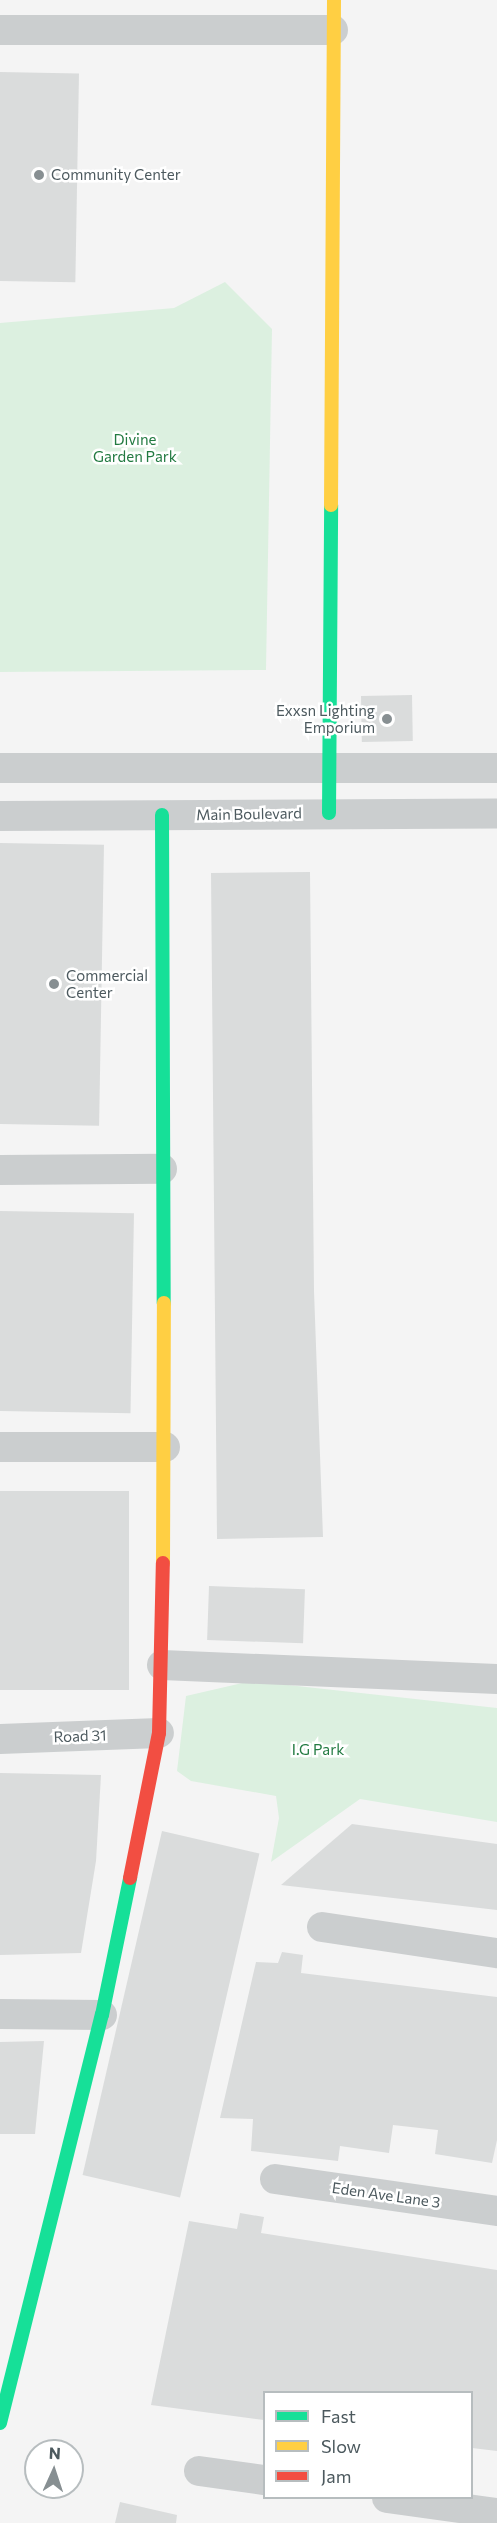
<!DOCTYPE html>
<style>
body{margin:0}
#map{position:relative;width:497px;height:2523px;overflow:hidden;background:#f4f4f4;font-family:Commissioner,sans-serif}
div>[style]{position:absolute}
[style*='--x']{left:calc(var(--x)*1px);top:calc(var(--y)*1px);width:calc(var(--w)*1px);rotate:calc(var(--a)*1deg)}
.green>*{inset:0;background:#dcf0e0}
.building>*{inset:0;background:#dadcdc;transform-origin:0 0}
.street>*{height:30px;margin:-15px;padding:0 15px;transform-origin:15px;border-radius:15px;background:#cbcecf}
.fast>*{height:14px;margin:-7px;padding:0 7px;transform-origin:7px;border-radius:7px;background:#16e098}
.slow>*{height:14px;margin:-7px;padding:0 7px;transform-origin:7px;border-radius:7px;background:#ffcf43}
.jam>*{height:14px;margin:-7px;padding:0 7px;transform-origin:7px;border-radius:7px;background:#f24e42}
.dots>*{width:16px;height:16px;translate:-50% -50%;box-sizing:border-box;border:3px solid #fff;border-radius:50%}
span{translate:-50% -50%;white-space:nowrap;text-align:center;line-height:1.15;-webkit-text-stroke:5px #fff;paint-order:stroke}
.poi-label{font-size:15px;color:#4c595e}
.left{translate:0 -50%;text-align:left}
.right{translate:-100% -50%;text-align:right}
.park-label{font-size:15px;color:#227a41}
.street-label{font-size:15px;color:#4c595e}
.legend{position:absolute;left:263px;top:2391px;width:210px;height:108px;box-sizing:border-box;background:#fff;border:2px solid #b7bdbf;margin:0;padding:8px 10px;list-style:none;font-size:18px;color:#4c595e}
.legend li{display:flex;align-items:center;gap:12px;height:30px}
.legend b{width:30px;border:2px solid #b7bdbf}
.north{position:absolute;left:24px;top:2439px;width:60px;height:60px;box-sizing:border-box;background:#fff;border:2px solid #b7bdbf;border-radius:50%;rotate:3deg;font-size:16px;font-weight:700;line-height:24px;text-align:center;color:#4c595e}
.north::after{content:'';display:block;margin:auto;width:21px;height:27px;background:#878f92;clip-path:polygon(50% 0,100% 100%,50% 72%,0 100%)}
</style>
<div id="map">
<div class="green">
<i style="clip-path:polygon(225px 282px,272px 329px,266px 670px,0 672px,0 323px,174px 308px)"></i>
<i style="clip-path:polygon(251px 1681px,497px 1708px,497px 1822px,360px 1799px,271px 1862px,279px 1818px,276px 1796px,191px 1781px,177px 1771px,186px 1696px)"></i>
</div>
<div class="building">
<i style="left:0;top:72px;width:79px;height:209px;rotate:1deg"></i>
<i style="left:412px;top:695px;width:46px;height:51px;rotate:89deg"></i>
<i style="left:0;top:843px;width:104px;height:281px;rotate:1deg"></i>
<i style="clip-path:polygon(310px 872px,314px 1291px,323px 1537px,217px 1539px,211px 873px)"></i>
<i style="left:0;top:1211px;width:134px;height:200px;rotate:1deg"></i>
<i style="left:0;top:1491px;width:129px;height:199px"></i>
<i style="left:209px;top:1586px;width:96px;height:54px;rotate:2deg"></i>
<i style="clip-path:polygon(0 1773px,101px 1775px,96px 1861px,81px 1953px,0 1955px)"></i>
<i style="clip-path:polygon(352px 1824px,497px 1844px,497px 1910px,281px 1885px)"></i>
<i style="left:162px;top:1831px;width:100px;height:353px;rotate:13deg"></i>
<i style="clip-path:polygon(282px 1952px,303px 1955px,301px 1973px,497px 1997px,497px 2140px,492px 2163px,435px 2154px,438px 2130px,393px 2125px,389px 2153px,340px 2146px,338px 2161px,251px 2151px,253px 2119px,220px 2118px,256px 1962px,278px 1963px)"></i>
<i style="clip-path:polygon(44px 2041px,35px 2134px,0 2134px,0 2042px)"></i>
<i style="clip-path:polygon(240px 2213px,264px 2217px,261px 2233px,497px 2270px,497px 2451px,472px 2448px,472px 2392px,264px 2392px,264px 2420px,151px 2405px,189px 2221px,237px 2229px)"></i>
<i style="clip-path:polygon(120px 2502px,177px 2515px,176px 2523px,115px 2523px)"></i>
</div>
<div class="street">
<i style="--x:0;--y:30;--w:333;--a:0"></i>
<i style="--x:0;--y:768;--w:497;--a:0"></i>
<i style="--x:0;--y:816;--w:497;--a:-0.3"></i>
<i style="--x:0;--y:1170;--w:162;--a:-0.4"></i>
<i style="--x:0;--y:1447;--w:165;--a:0"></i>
<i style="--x:162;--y:1665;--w:335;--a:2.4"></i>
<i style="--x:0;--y:1739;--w:159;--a:-2.2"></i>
<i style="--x:322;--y:1927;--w:177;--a:8.5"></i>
<i style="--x:0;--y:2014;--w:102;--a:0.6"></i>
<i style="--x:275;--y:2179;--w:224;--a:8.2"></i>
<i style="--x:199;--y:2471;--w:66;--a:7.9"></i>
<i style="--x:387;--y:2498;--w:111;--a:7.8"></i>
</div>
<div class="fast">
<i style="--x:329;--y:813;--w:308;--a:-89.6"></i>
<i style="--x:162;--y:815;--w:488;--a:89.8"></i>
<i style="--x:0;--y:2423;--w:421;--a:-76"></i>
<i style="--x:102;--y:2015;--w:140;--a:-78.4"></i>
</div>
<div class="slow">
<i style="--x:331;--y:505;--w:505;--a:-89.66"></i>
<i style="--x:163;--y:1563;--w:260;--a:-89.8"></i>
</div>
<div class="jam">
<i style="--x:130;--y:1878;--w:148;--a:-78.7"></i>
<i style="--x:159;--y:1733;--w:170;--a:-88.7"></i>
</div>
<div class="dots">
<i style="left:39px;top:175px;background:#878f92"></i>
<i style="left:387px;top:719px;background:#878f92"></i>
<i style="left:54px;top:984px;background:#878f92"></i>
</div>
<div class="poi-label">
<span class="left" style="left:51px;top:175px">Community Center</span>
<span class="right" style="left:375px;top:719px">Exxsn Lighting<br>Emporium</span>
<span class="left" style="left:66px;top:984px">Commercial<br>Center</span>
</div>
<div class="park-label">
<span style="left:135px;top:448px">Divine<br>Garden Park</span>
<span style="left:318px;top:1750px">I.G Park</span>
</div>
<div class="street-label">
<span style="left:249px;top:814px;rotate:-1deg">Main Boulevard</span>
<span style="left:80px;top:1736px;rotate:-2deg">Road 31</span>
<span style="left:386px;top:2195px;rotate:8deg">Eden Ave Lane 3</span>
</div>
<ul class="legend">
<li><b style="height:8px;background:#16e098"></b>Fast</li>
<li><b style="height:8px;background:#ffcf43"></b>Slow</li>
<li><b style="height:8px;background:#f24e42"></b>Jam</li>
</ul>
<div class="north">N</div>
</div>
